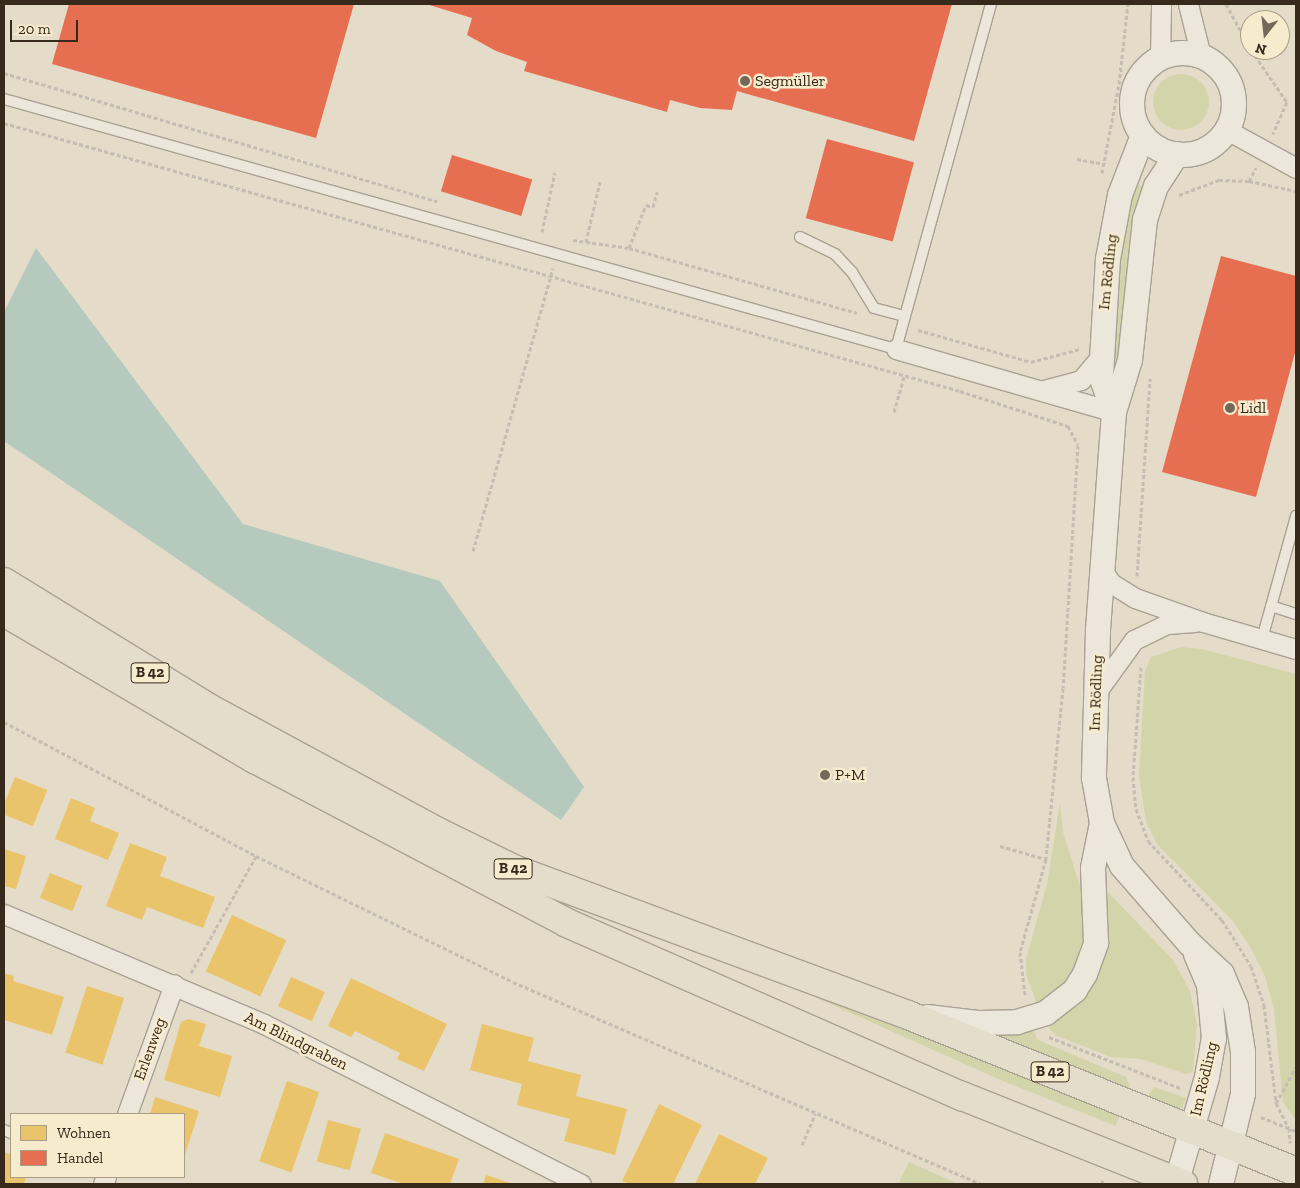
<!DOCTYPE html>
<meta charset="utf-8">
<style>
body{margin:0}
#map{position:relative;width:1300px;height:1188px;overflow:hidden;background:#e4dcc9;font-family:"Zilla Slab",serif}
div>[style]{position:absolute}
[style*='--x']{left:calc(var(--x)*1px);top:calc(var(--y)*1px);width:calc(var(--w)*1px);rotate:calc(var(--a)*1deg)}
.green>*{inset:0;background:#d4d4aa}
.round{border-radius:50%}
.water>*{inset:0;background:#b5c9bd}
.homes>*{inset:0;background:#e9c46a;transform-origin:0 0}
.shops>*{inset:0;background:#e76f51;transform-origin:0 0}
.path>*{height:3px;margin-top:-1.5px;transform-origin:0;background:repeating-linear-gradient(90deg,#c4bdb2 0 4px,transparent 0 6.5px)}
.roads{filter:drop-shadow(1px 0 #a9a193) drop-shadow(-1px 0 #a9a193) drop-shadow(0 1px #a9a193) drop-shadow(0 -1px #a9a193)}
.service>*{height:10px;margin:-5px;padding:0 5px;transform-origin:5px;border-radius:5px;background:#ece6db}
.minor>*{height:19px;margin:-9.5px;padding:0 9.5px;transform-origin:9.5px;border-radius:9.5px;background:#ece6db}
.tertiary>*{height:24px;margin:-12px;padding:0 12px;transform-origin:12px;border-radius:12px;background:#ece6db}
.tertiary>.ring{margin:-12px;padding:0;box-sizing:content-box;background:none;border:24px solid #ece6db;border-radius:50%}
.primary>*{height:28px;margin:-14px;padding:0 14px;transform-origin:14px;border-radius:14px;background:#e4ddcc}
.dots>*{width:14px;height:14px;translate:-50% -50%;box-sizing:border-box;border:2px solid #f7ebcd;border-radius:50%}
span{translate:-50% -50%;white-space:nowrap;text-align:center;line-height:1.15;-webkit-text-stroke:5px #f7ebcd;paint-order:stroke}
.shield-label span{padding:1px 4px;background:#f7ebcd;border:1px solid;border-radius:4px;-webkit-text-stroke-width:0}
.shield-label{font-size:15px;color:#37291b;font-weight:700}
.poi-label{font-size:16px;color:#37291b}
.left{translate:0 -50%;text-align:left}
.street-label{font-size:16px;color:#37291b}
.frame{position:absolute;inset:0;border:5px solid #37291b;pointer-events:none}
.legend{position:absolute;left:10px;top:1113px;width:175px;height:65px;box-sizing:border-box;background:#f7ebcd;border:1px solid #aa9d86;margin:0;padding:6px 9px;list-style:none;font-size:15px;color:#37291b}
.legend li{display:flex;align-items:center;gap:10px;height:25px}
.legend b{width:25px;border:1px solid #aa9d86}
.north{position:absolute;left:1240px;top:10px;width:50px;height:50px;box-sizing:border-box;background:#f7ebcd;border:1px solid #aa9d86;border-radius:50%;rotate:196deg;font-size:14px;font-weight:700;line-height:20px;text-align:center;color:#37291b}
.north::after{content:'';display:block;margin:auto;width:18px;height:22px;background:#746858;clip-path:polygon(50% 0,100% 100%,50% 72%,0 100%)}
.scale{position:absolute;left:10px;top:20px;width:68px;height:22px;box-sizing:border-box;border:2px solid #37291b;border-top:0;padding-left:6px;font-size:15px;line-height:18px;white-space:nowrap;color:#37291b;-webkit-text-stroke:4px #f7ebcd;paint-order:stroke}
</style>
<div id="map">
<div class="green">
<i class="round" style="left:1153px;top:74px;width:56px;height:56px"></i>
<i style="clip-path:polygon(1135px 184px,1144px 187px,1129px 254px,1118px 394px,1109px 393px,1121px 252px)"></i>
<i style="clip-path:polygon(1181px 647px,1202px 649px,1296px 674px,1296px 1121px,1283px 1102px,1274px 1008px,1264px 974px,1249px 945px,1233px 921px,1157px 844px,1146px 822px,1139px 775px,1145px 671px,1151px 657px)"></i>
<i style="clip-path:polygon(1060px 802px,1063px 832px,1085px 902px,1085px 946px,1071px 978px,1047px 1000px,1037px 1005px,1026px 974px,1026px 959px,1047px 884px)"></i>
<i style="clip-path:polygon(1107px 891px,1173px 960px,1190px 991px,1197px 1024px,1193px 1072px,1186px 1074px,1141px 1059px,1111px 1057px,1055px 1035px,1044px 1022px,1090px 985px,1100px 969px,1105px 948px,1103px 895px)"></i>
<i style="clip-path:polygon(818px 993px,1119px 1116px,1116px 1126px,1003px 1081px,817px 998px)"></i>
<i style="clip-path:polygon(1033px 1029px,1037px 1039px,1043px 1042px,1126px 1077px,1130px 1086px,1127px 1091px,988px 1036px,991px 1030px)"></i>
<i style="clip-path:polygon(1154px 1087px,1186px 1098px,1182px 1108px,1173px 1110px,1146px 1099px)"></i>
<i style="clip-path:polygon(909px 1162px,958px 1184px,898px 1184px)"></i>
</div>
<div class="water">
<i style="clip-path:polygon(36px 248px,243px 524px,440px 581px,584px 787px,561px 820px,4px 441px,4px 312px)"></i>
</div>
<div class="homes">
<i style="left:15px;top:777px;width:35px;height:39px;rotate:22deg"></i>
<i style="clip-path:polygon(71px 798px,95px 808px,90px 821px,119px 833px,108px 860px,55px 839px)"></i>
<i style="clip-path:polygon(130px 843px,167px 857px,160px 876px,215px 897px,203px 928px,147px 907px,142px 920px,106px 906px)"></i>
<i style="clip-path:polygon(4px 849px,26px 856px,16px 889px,4px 886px)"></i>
<i style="left:50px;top:873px;width:35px;height:27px;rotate:22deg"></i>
<i style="left:232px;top:915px;width:60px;height:62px;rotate:25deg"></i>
<i style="clip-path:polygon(4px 973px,14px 976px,13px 981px,64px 997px,52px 1035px,4px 1020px)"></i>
<i style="left:291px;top:977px;width:37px;height:32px;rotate:24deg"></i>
<i style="clip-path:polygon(351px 978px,447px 1024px,424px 1071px,397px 1059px,400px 1053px,355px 1031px,351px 1037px,328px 1026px)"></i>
<i style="left:87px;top:986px;width:39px;height:70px;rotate:18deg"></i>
<i style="clip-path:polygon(188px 1019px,206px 1024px,199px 1046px,232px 1056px,220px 1097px,164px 1080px,181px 1022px)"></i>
<i style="clip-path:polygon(482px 1024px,534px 1038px,528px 1061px,581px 1075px,576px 1096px,627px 1109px,615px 1155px,564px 1141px,570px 1119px,517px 1105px,522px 1084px,470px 1070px)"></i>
<i style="left:287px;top:1081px;width:34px;height:85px;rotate:19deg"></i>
<i style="clip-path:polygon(155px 1097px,199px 1111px,184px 1158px,184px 1114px,150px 1114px)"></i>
<i style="clip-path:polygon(659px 1104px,702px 1125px,673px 1184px,630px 1184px,622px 1181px)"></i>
<i style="left:328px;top:1120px;width:34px;height:43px;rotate:15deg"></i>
<i style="clip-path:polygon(385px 1133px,459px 1159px,450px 1184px,404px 1184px,371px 1173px)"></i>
<i style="clip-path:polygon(719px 1134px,768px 1158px,755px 1184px,695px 1184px)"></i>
<i style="clip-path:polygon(4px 1152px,11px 1155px,11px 1177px,26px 1177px,24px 1184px,4px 1184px)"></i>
<i style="clip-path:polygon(486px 1175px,513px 1184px,483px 1184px)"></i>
</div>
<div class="shops">
<i style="clip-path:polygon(69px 4px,354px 4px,316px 138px,52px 64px)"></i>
<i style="clip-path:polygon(426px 4px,952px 4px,914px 141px,737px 91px,732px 110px,700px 108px,670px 100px,667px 112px,524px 71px,527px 62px,496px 51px,467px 35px,472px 18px)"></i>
<i style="left:827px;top:139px;width:90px;height:82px;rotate:15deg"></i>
<i style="left:452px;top:155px;width:84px;height:38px;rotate:17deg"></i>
<i style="clip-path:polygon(1221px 256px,1296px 276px,1296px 349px,1256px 497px,1162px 472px)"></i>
</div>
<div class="path">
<i style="--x:1226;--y:4;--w:50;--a:61.4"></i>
<i style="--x:1251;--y:50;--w:63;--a:55.3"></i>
<i style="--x:1287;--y:102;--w:35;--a:114"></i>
<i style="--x:4;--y:73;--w:452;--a:16.5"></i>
<i style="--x:4;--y:123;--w:993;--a:15.66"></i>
<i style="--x:960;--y:391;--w:114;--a:18"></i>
<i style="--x:1068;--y:426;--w:21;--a:62"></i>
<i style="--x:1078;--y:445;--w:243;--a:93.5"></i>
<i style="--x:1063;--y:688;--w:172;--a:95.7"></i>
<i style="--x:1046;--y:859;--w:97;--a:105.6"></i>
<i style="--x:1020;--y:952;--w:43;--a:83.4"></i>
<i style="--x:1077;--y:159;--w:28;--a:10"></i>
<i style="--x:1102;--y:173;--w:91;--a:-79.2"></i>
<i style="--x:1119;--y:84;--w:81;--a:-83.6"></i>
<i style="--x:1249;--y:181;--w:15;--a:-62"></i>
<i style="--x:1179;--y:195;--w:43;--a:-20.6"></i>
<i style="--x:1219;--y:180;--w:30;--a:2"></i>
<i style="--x:1249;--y:181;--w:48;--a:12"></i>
<i style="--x:542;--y:232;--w:61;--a:-77.8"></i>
<i style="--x:573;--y:240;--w:57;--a:8.1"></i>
<i style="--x:629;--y:248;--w:237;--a:15.9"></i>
<i style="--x:586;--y:242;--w:62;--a:-76.9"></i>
<i style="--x:629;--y:248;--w:46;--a:-68.4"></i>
<i style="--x:646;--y:205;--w:7;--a:16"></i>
<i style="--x:653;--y:207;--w:16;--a:-75"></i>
<i style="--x:918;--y:330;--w:117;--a:15.8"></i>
<i style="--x:1031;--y:362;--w:51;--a:-14.9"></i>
<i style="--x:894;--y:412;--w:37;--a:-74"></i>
<i style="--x:473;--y:551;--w:294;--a:-74.2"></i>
<i style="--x:1137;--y:576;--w:198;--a:-86.2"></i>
<i style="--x:1141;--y:667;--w:110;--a:94.2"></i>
<i style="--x:1133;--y:777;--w:32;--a:85"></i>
<i style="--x:1136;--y:809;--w:34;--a:69"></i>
<i style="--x:1148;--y:841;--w:108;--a:46.9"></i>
<i style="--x:1222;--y:920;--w:54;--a:57.8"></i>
<i style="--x:1251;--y:966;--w:41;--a:71.6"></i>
<i style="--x:1264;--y:1005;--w:99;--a:83"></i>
<i style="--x:1276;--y:1103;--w:28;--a:63"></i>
<i style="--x:1289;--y:1128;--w:15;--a:86"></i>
<i style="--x:4;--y:722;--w:285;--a:28"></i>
<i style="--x:256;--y:856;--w:286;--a:26.1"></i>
<i style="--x:513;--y:982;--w:510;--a:23.35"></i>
<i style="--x:1000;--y:846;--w:48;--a:15.8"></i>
<i style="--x:191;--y:973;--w:134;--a:-60.9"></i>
<i style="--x:1049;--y:1037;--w:141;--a:21.3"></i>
<i style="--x:1276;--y:1103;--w:41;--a:-60.9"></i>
<i style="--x:1261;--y:1117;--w:38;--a:22"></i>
<i style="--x:802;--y:1145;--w:34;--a:-67"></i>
<i style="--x:1102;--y:1184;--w:6;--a:-81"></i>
</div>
<div class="roads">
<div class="service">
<i style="--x:4;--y:99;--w:926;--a:15.66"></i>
<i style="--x:896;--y:349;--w:358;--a:-74.6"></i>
<i style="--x:800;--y:237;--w:39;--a:26"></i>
<i style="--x:835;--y:254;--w:25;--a:47"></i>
<i style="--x:852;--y:272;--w:42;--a:58.6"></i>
<i style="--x:874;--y:308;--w:31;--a:15"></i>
<i style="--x:1271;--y:606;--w:26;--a:18"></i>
<i style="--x:1262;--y:639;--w:128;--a:-74.5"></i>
<i style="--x:4;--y:1130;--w:8;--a:23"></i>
</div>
<div class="minor">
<i style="--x:1188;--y:4;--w:54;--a:76"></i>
<i style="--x:1160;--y:58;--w:54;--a:-88.9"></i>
<i style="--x:1227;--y:130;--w:79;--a:28.8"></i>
<i style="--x:896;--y:349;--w:227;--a:16.1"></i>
<i style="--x:1044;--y:390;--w:38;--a:-15"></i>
<i style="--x:1081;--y:380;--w:30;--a:-50"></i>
<i style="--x:1102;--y:570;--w:16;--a:55"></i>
<i style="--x:1111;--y:583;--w:28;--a:32"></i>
<i style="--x:1135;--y:598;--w:72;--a:19.4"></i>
<i style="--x:1203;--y:622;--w:97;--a:16.2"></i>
<i style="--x:1095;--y:694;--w:67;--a:-54.2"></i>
<i style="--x:1134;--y:640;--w:37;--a:-26"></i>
<i style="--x:1167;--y:624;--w:28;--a:-4"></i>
<i style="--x:4;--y:914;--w:282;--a:22.9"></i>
<i style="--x:264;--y:1024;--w:355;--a:26.8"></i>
<i style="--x:127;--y:1114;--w:138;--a:-70.1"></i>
<i style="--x:103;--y:1184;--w:8;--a:-67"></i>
</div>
<div class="tertiary">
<i class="ring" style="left:1132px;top:53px;width:78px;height:78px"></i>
<i style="--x:1177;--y:154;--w:38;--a:123"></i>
<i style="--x:1156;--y:186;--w:36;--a:108"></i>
<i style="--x:1145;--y:220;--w:141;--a:96.1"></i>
<i style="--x:1130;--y:360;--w:54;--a:107.1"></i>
<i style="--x:1114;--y:412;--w:220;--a:94.2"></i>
<i style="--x:1098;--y:631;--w:147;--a:91.6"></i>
<i style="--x:1094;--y:778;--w:46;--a:79.9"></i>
<i style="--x:1102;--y:823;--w:47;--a:65.1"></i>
<i style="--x:1122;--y:866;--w:102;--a:49"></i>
<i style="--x:1189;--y:943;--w:45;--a:43.2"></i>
<i style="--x:1222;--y:974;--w:36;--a:67"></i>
<i style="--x:1236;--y:1007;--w:46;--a:81.2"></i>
<i style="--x:1243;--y:1052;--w:42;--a:90"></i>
<i style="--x:1243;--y:1094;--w:93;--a:103.7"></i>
<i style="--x:1114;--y:412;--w:38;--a:-110"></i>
<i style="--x:1101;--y:376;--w:117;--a:-86.6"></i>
<i style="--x:1108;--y:259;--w:65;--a:-79.4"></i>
<i style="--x:1120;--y:195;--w:64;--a:-69"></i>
<i style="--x:927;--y:1017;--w:51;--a:6.7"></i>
<i style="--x:978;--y:1023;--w:39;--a:-1"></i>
<i style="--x:1017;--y:1022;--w:30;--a:-17"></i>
<i style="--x:1046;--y:1013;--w:37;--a:-38"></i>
<i style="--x:1075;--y:990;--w:19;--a:-58"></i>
<i style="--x:1085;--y:974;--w:33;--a:-70"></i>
<i style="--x:1096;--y:943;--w:75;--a:-92.3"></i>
<i style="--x:1093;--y:868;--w:46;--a:-78.7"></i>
<i style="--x:1176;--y:1184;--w:111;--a:-73.8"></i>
<i style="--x:1207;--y:1077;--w:39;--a:-80"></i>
<i style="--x:1214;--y:1039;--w:54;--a:-95.3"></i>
<i style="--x:1209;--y:985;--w:33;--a:-113"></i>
</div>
<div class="primary">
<i style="--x:4;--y:582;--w:238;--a:31.6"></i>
<i style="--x:207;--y:707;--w:263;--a:28.4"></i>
<i style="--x:438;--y:832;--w:87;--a:26"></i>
<i style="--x:516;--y:870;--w:418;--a:20.3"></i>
<i style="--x:908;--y:1015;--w:419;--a:22"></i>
<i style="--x:4;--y:612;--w:291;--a:30.4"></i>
<i style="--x:255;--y:759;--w:352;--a:27.7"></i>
<i style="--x:567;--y:923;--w:431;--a:23.7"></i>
<i style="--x:962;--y:1096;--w:238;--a:21.7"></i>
</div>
</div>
<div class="dots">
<i style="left:745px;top:81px;background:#746858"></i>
<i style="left:1230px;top:408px;background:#746858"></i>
<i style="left:825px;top:775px;background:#746858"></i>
</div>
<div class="shield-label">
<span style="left:150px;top:673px">B 42</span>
<span style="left:513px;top:869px">B 42</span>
<span style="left:1050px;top:1072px">B 42</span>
</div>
<div class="poi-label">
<span class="left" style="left:755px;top:81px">Segmüller</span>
<span class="left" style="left:1240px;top:408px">Lidl</span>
<span class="left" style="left:835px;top:775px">P+M</span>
</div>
<div class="street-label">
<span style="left:1108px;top:272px;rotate:-84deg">Im Rödling</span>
<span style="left:1096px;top:693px;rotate:-88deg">Im Rödling</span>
<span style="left:296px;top:1041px;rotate:26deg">Am Blindgraben</span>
<span style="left:150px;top:1049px;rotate:-70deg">Erlenweg</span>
<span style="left:1204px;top:1079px;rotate:-77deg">Im Rödling</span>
</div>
<div class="frame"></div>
<ul class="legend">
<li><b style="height:14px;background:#e9c46a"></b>Wohnen</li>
<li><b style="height:14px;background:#e76f51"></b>Handel</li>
</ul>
<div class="north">N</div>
<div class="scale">20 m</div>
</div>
